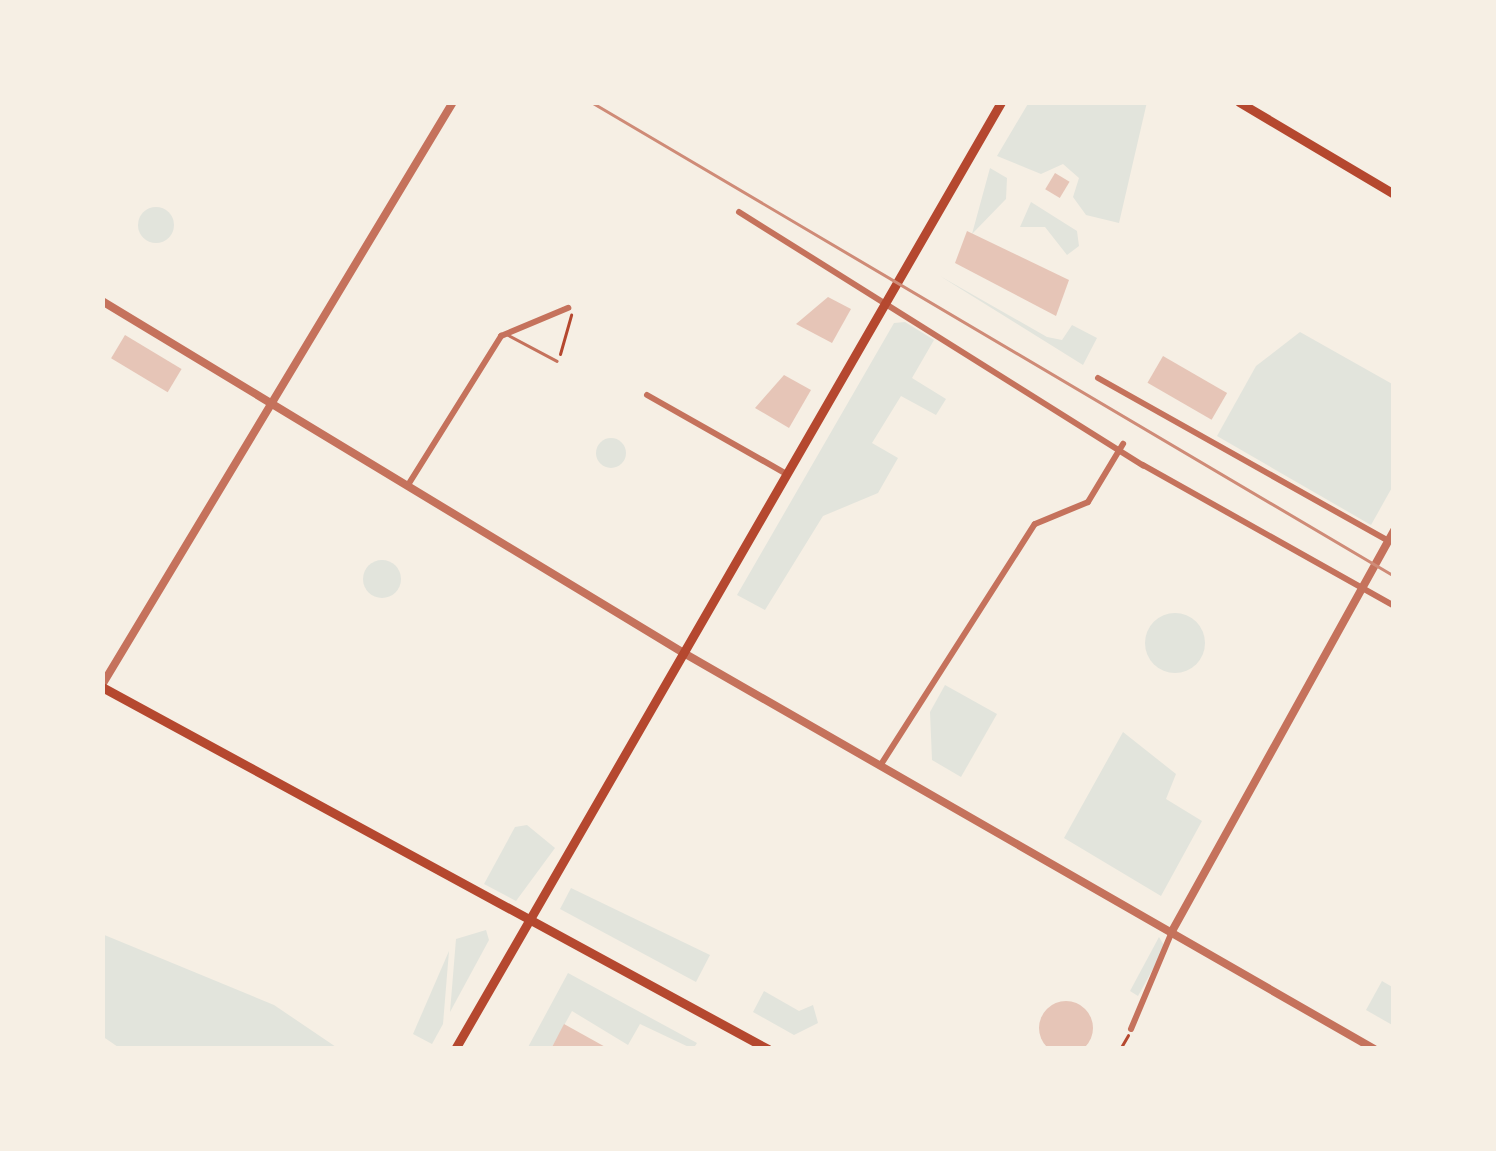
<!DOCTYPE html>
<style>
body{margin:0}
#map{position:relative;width:1496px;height:1151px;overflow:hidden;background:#f6efe4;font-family:"Sofia Sans Condensed",sans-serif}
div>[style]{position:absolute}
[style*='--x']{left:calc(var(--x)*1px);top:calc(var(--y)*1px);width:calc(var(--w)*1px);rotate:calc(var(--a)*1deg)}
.green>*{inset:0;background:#e2e4dc}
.round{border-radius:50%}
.building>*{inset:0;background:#e6c5b7;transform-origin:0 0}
.path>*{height:3px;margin:-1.5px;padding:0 1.5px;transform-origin:1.5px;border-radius:1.5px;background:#b5482f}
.service>*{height:3px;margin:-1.5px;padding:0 1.5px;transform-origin:1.5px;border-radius:1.5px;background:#c5725c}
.minor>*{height:6px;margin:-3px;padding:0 3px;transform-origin:3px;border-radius:3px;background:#c5725c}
.tertiary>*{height:8px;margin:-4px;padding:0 4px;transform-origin:4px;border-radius:4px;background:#c5725c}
.secondary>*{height:9px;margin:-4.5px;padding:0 4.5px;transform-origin:4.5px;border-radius:4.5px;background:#b5482f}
.tram>*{height:3px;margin:-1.5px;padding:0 1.5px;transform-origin:1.5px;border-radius:1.5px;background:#cf8b77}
span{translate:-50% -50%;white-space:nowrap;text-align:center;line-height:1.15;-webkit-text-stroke:9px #f6efe4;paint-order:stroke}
.frame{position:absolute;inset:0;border:105px solid #f6efe4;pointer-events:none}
</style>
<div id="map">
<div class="green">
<i style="clip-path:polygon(1029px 102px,1147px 102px,1119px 223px,1086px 215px,1073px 197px,1079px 178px,1063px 164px,1041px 174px,997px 156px)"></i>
<i style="clip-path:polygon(990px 168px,1007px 178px,1006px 199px,972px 234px)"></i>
<i style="clip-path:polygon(1031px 202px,1077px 231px,1079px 246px,1067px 255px,1045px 227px,1020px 227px)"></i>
<i class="round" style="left:138px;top:207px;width:36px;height:36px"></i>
<i style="clip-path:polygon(940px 276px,1047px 337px,1062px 340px,1072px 325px,1097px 338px,1083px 365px)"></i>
<i style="clip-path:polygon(905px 322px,934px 340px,912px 378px,946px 399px,936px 415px,901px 396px,872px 443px,898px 458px,878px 493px,823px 516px,765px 610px,737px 595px,894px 323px)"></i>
<i style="clip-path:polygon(1300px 332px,1394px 385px,1394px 484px,1371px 525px,1217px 436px,1256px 366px)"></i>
<i class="round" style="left:596px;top:438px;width:30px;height:30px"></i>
<i class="round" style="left:363px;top:560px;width:38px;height:38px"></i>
<i class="round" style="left:1145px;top:613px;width:60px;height:60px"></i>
<i style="clip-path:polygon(945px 685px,997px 714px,961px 777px,932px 760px,930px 712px)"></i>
<i style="clip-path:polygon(1123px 732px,1176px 774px,1166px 799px,1202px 821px,1161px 896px,1064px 838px)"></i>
<i style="clip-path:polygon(527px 825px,555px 848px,516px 901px,484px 884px,515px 827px)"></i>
<i style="clip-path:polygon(571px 888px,710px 955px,696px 982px,560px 909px)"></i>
<i style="clip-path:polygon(486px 930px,489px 940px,450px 1012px,456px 939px)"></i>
<i style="clip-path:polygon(102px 934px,274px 1005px,339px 1049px,121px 1049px,102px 1036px)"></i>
<i style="clip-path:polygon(1159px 937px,1165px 947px,1138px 996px,1130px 991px)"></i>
<i style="clip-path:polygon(449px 951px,443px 1024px,432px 1044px,413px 1034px)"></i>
<i style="clip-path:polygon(568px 973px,697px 1043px,693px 1049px,640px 1024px,628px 1045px,572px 1011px,551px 1049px,527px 1049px)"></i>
<i style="clip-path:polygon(1382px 981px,1394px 988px,1394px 1026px,1366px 1010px)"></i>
<i style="clip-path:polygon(764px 991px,799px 1011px,813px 1005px,818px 1023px,794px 1035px,753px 1012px)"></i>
</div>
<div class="building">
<i style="left:1055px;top:173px;width:17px;height:19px;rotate:31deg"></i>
<i style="clip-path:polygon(967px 231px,1069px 280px,1056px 316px,955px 263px)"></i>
<i style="clip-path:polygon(828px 297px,851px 309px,832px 343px,796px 324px)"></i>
<i style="left:125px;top:335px;width:66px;height:27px;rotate:31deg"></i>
<i style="left:1163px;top:356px;width:74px;height:31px;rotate:30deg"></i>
<i style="clip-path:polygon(784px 375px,811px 390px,789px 428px,755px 408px)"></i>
<i class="round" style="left:1039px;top:1001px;width:54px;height:54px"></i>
<i style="clip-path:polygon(564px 1024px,609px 1049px,551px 1049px)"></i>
</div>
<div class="path">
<i style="--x:560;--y:354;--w:41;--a:-74.2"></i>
<i style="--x:1120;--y:1049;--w:16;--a:-60"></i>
</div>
<div class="service">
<i style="--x:508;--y:335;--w:55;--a:28"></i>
</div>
<div class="minor">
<i style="--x:739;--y:212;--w:477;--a:32.1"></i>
<i style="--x:1143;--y:465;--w:288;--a:29.3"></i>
<i style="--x:1098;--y:378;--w:331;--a:29.3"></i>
<i style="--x:647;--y:395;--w:159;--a:29.5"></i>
<i style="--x:408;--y:485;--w:176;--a:-58"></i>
<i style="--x:501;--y:336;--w:73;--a:-22.7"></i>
<i style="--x:880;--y:766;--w:287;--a:-57.4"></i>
<i style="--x:1035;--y:524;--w:57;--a:-22.5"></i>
<i style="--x:1088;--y:502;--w:68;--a:-58.9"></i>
<i style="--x:1131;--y:1029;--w:103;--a:-67.2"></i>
</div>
<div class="tertiary">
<i style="--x:102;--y:301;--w:678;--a:31.18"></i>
<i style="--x:682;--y:652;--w:798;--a:29.84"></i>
<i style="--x:102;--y:685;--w:681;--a:-58.95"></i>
<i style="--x:1171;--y:933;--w:461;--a:-61"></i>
</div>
<div class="secondary">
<i style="--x:1239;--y:102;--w:180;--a:30.7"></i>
<i style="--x:102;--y:687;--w:758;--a:28.53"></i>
<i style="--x:455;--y:1049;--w:1093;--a:-60.03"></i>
</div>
<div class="tram">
<i style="--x:591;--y:102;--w:932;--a:30.55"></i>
</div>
<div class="frame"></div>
</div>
